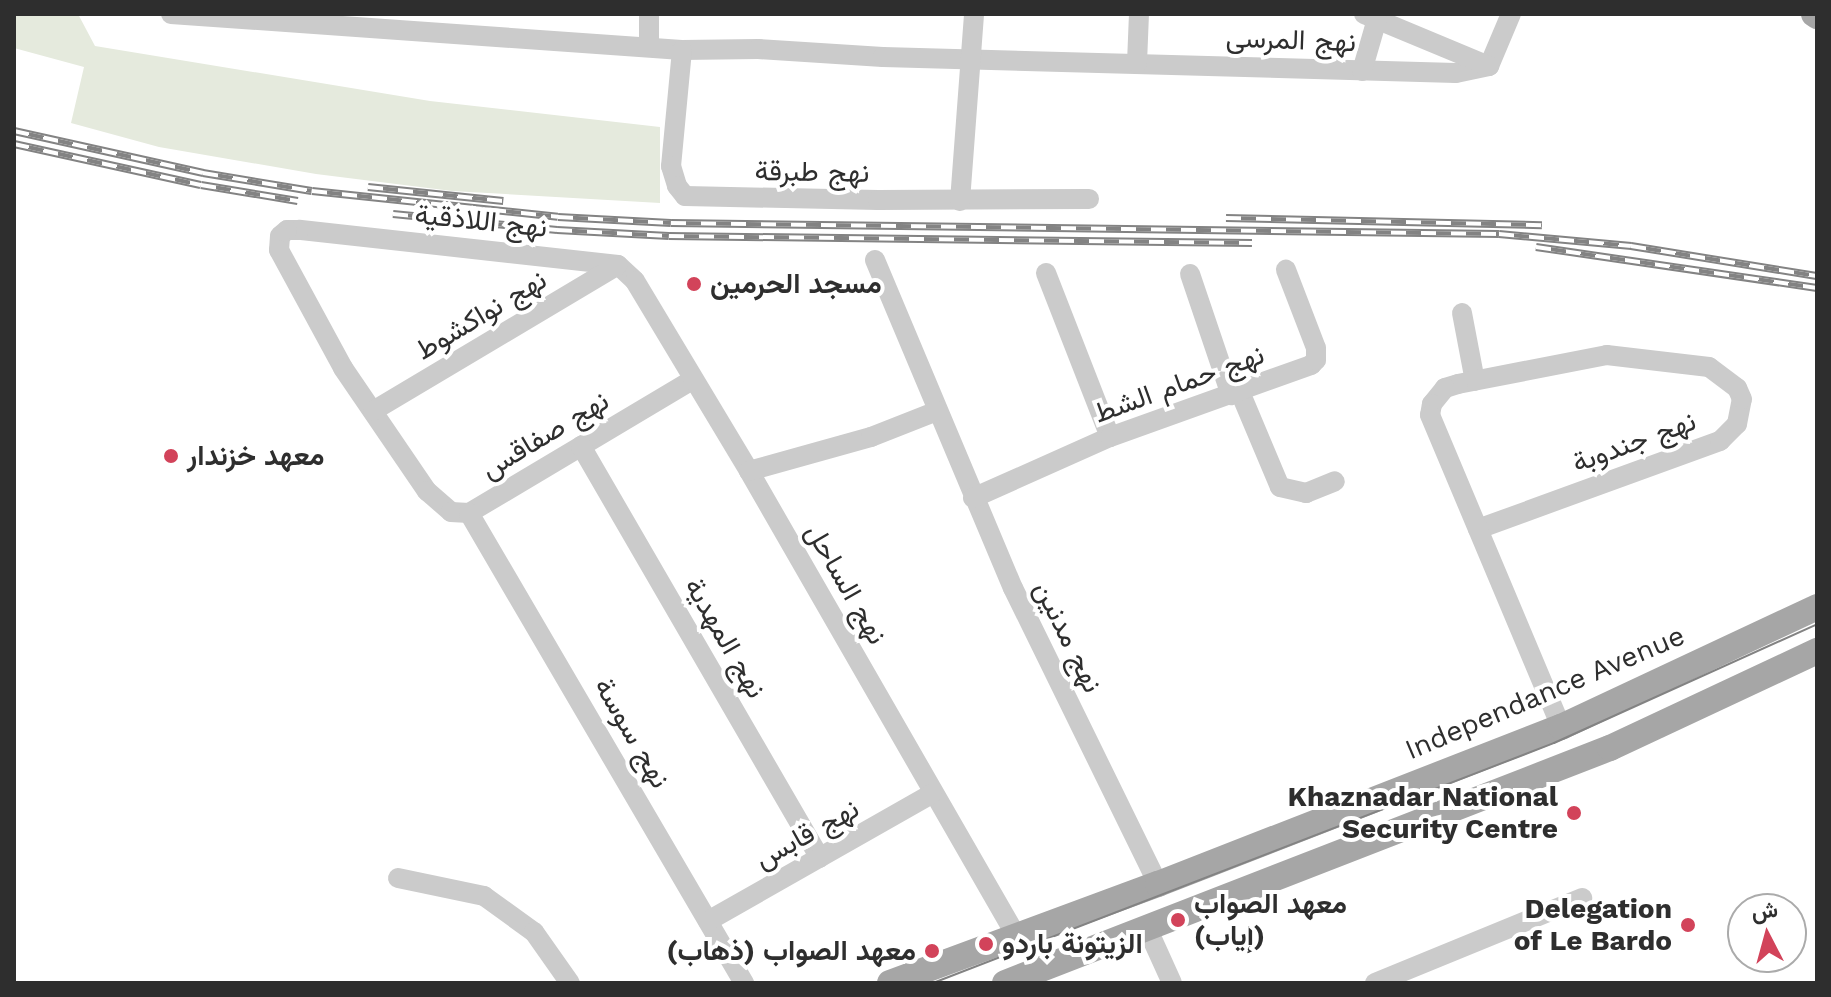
<!DOCTYPE html>
<meta charset="utf-8">
<style>
body{margin:0}
#map{position:relative;width:1831px;height:997px;overflow:hidden;background:#fff;font-family:"Work Sans",Vazirmatn,sans-serif}
div>[style]{position:absolute}
[style*='--x']{left:calc(var(--x)*1px);top:calc(var(--y)*1px);width:calc(var(--w)*1px);rotate:calc(var(--a)*1deg)}
.green>*{inset:0;background:#e5eadd}
.minor>*{height:20px;margin:-10px;padding:0 10px;transform-origin:10px;border-radius:10px;background:#cbcbcb}
.major>*{height:26px;margin:-13px;padding:0 13px;transform-origin:13px;border-radius:13px;background:#a6a6a6}
.tram>*{height:2px;margin:-1px;padding:0 1px;transform-origin:1px;border-radius:1px;background:#838383}
.rail>*{height:8px;margin-top:-4px;transform-origin:0;background:repeating-linear-gradient(90deg,#fff 0 15px,#838383 0 30px);box-sizing:border-box;border-block:2px solid #838383}
.dots>*{width:22px;height:22px;translate:-50% -50%;box-sizing:border-box;border:4px solid #fff;border-radius:50%}
span{translate:-50% -50%;white-space:nowrap;text-align:center;line-height:1.15;-webkit-text-stroke:8px #fff;paint-order:stroke}
.street-label{font-size:28px;color:#2e2e2e}
.poi-label{font-size:28px;color:#2e2e2e;font-weight:700}
.left{translate:0 -50%;text-align:left}
.right{translate:-100% -50%;text-align:right}
.frame{position:absolute;inset:0;border:16px solid #2e2e2e;pointer-events:none}
.north{position:absolute;left:1727px;top:893px;width:80px;height:80px;box-sizing:border-box;background:#fff;border:2px solid #ababab;border-radius:50%;rotate:354deg;font-size:22px;font-weight:700;line-height:32px;text-align:center;color:#2e2e2e}
.north::after{content:'';display:block;margin:auto;width:28px;height:36px;background:#d2435a;clip-path:polygon(50% 0,100% 100%,50% 72%,0 100%)}
</style>
<div id="map">
<div class="green">
<i style="clip-path:polygon(14px 14px,78px 14px,95px 46px,430px 101px,660px 127px,660px 203px,452px 191px,316px 174px,159px 147px,71px 123px,84px 67px,14px 48px)"></i>
</div>
<div class="minor">
<i style="--x:171;--y:14;--w:512;--a:4.03"></i>
<i style="--x:682;--y:50;--w:76;--a:-0.8"></i>
<i style="--x:758;--y:49;--w:125;--a:3.7"></i>
<i style="--x:883;--y:57;--w:573;--a:1.6"></i>
<i style="--x:1456;--y:73;--w:34;--a:-12"></i>
<i style="--x:1489;--y:66;--w:56;--a:-67.1"></i>
<i style="--x:1364;--y:14;--w:135;--a:22.6"></i>
<i style="--x:649;--y:47;--w:33;--a:-90"></i>
<i style="--x:682;--y:50;--w:117;--a:95.4"></i>
<i style="--x:671;--y:166;--w:21;--a:73"></i>
<i style="--x:677;--y:186;--w:13;--a:51"></i>
<i style="--x:685;--y:196;--w:193;--a:1.2"></i>
<i style="--x:878;--y:200;--w:211;--a:-0.3"></i>
<i style="--x:1137;--y:63;--w:49;--a:-87.7"></i>
<i style="--x:1362;--y:71;--w:54;--a:-73.9"></i>
<i style="--x:960;--y:201;--w:188;--a:-85.7"></i>
<i style="--x:875;--y:260;--w:356;--a:67.2"></i>
<i style="--x:1013;--y:588;--w:330;--a:63.9"></i>
<i style="--x:618;--y:265;--w:321;--a:-173.7"></i>
<i style="--x:299;--y:230;--w:12;--a:180"></i>
<i style="--x:287;--y:230;--w:9;--a:139"></i>
<i style="--x:280;--y:236;--w:14;--a:94"></i>
<i style="--x:279;--y:250;--w:134;--a:61.5"></i>
<i style="--x:343;--y:368;--w:149;--a:55.7"></i>
<i style="--x:427;--y:491;--w:32;--a:41"></i>
<i style="--x:451;--y:512;--w:18;--a:3"></i>
<i style="--x:469;--y:513;--w:260;--a:-30.8"></i>
<i style="--x:618;--y:265;--w:23;--a:43"></i>
<i style="--x:635;--y:281;--w:222;--a:59"></i>
<i style="--x:749;--y:471;--w:538;--a:60.1"></i>
<i style="--x:1046;--y:273;--w:176;--a:68.7"></i>
<i style="--x:1190;--y:274;--w:128;--a:71.3"></i>
<i style="--x:1462;--y:313;--w:69;--a:79.2"></i>
<i style="--x:1240;--y:392;--w:103;--a:67.2"></i>
<i style="--x:1280;--y:487;--w:27;--a:13"></i>
<i style="--x:1306;--y:493;--w:31;--a:-22"></i>
<i style="--x:373;--y:411;--w:285;--a:-30.8"></i>
<i style="--x:581;--y:446;--w:476;--a:59.9"></i>
<i style="--x:749;--y:471;--w:127;--a:-15.6"></i>
<i style="--x:871;--y:437;--w:71;--a:-21.5"></i>
<i style="--x:973;--y:498;--w:150;--a:-24"></i>
<i style="--x:1110;--y:437;--w:214;--a:-19.7"></i>
<i style="--x:1311;--y:365;--w:7;--a:-45"></i>
<i style="--x:1316;--y:360;--w:12;--a:-90"></i>
<i style="--x:1316;--y:348;--w:84;--a:-111"></i>
<i style="--x:469;--y:513;--w:545;--a:59.67"></i>
<i style="--x:1478;--y:529;--w:258;--a:-20"></i>
<i style="--x:1720;--y:441;--w:24;--a:-45"></i>
<i style="--x:1737;--y:424;--w:25;--a:-79"></i>
<i style="--x:1742;--y:399;--w:12;--a:-114"></i>
<i style="--x:1737;--y:388;--w:35;--a:-143"></i>
<i style="--x:1709;--y:367;--w:103;--a:-173.3"></i>
<i style="--x:1607;--y:355;--w:152;--a:169"></i>
<i style="--x:1458;--y:384;--w:14;--a:163"></i>
<i style="--x:1445;--y:388;--w:21;--a:129"></i>
<i style="--x:1432;--y:404;--w:11;--a:100"></i>
<i style="--x:1430;--y:415;--w:338;--a:67.2"></i>
<i style="--x:398;--y:878;--w:88;--a:11.8"></i>
<i style="--x:484;--y:896;--w:62;--a:35.8"></i>
<i style="--x:534;--y:932;--w:62;--a:54.8"></i>
<i style="--x:708;--y:921;--w:257;--a:-29.6"></i>
<i style="--x:1148;--y:930;--w:58;--a:65.6"></i>
<i style="--x:1375;--y:983;--w:224;--a:-22.3"></i>
</div>
<div class="major">
<i style="--x:1814;--y:14;--w:4;--a:34"></i>
<i style="--x:890;--y:983;--w:286;--a:-20.3"></i>
<i style="--x:1158;--y:884;--w:433;--a:-21.3"></i>
<i style="--x:1561;--y:727;--w:283;--a:-25.1"></i>
<i style="--x:1005;--y:983;--w:649;--a:-21.23"></i>
<i style="--x:1610;--y:748;--w:229;--a:-25.1"></i>
</div>
<div class="tram">
<i style="--x:933;--y:983;--w:666;--a:-21.13"></i>
<i style="--x:1554;--y:743;--w:289;--a:-24.3"></i>
</div>
<div class="rail">
<i style="--x:14;--y:131;--w:194;--a:12.5"></i>
<i style="--x:203;--y:173;--w:110;--a:9.4"></i>
<i style="--x:312;--y:191;--w:247;--a:6"></i>
<i style="--x:558;--y:217;--w:113;--a:3"></i>
<i style="--x:671;--y:223;--w:828;--a:0.76"></i>
<i style="--x:1499;--y:234;--w:133;--a:5.2"></i>
<i style="--x:1631;--y:246;--w:188;--a:9.2"></i>
<i style="--x:14;--y:144;--w:191;--a:12.4"></i>
<i style="--x:201;--y:185;--w:98;--a:9.4"></i>
<i style="--x:368;--y:187;--w:136;--a:5.9"></i>
<i style="--x:393;--y:214;--w:165;--a:5.6"></i>
<i style="--x:557;--y:230;--w:112;--a:3.1"></i>
<i style="--x:669;--y:236;--w:583;--a:0.69"></i>
<i style="--x:1226;--y:218;--w:316;--a:1.3"></i>
<i style="--x:1536;--y:247;--w:284;--a:8.3"></i>
</div>
<div class="dots">
<i style="left:694px;top:284px;background:#d2435a"></i>
<i style="left:171px;top:456px;background:#d2435a"></i>
<i style="left:1574px;top:813px;background:#d2435a"></i>
<i style="left:1178px;top:920px;background:#d2435a"></i>
<i style="left:1688px;top:925px;background:#d2435a"></i>
<i style="left:986px;top:944px;background:#d2435a"></i>
<i style="left:932px;top:951px;background:#d2435a"></i>
</div>
<div class="street-label">
<span style="left:1291px;top:40px;rotate:2deg">نهج المرسى</span>
<span style="left:812px;top:172px;rotate:1deg">نهج طبرقة</span>
<span style="left:481px;top:221px;rotate:6deg">نهج اللاذقية</span>
<span style="left:481px;top:315px;rotate:-31deg">نهج نواكشوط</span>
<span style="left:1179px;top:384px;rotate:-20deg">نهج حمام الشط</span>
<span style="left:545px;top:435px;rotate:-31deg">نهج صفاقس</span>
<span style="left:1634px;top:442px;rotate:-20deg">نهج جندوبة</span>
<span style="left:846px;top:584px;rotate:60deg">نهج الساحل</span>
<span style="left:1068px;top:637px;rotate:64deg">نهج مدنين</span>
<span style="left:725px;top:638px;rotate:60deg">نهج المهدية</span>
<span style="left:1545px;top:693px;rotate:-23deg">Independance Avenue</span>
<span style="left:632px;top:733px;rotate:60deg">نهج سوسة</span>
<span style="left:807px;top:834px;rotate:-29deg">نهج قابس</span>
</div>
<div class="poi-label">
<span class="left" style="left:710px;top:284px">مسجد الحرمين</span>
<span class="left" style="left:187px;top:456px">معهد خزندار</span>
<span class="right" style="left:1558px;top:813px">Khaznadar National<br>Security Centre</span>
<span class="left" style="left:1194px;top:920px">معهد الصواب<br>(إياب)</span>
<span class="right" style="left:1672px;top:925px">Delegation<br>of Le Bardo</span>
<span class="left" style="left:1002px;top:944px">الزيتونة باردو</span>
<span class="right" style="left:916px;top:951px">معهد الصواب (ذهاب)</span>
</div>
<div class="frame"></div>
<div class="north">ش</div>
</div>
